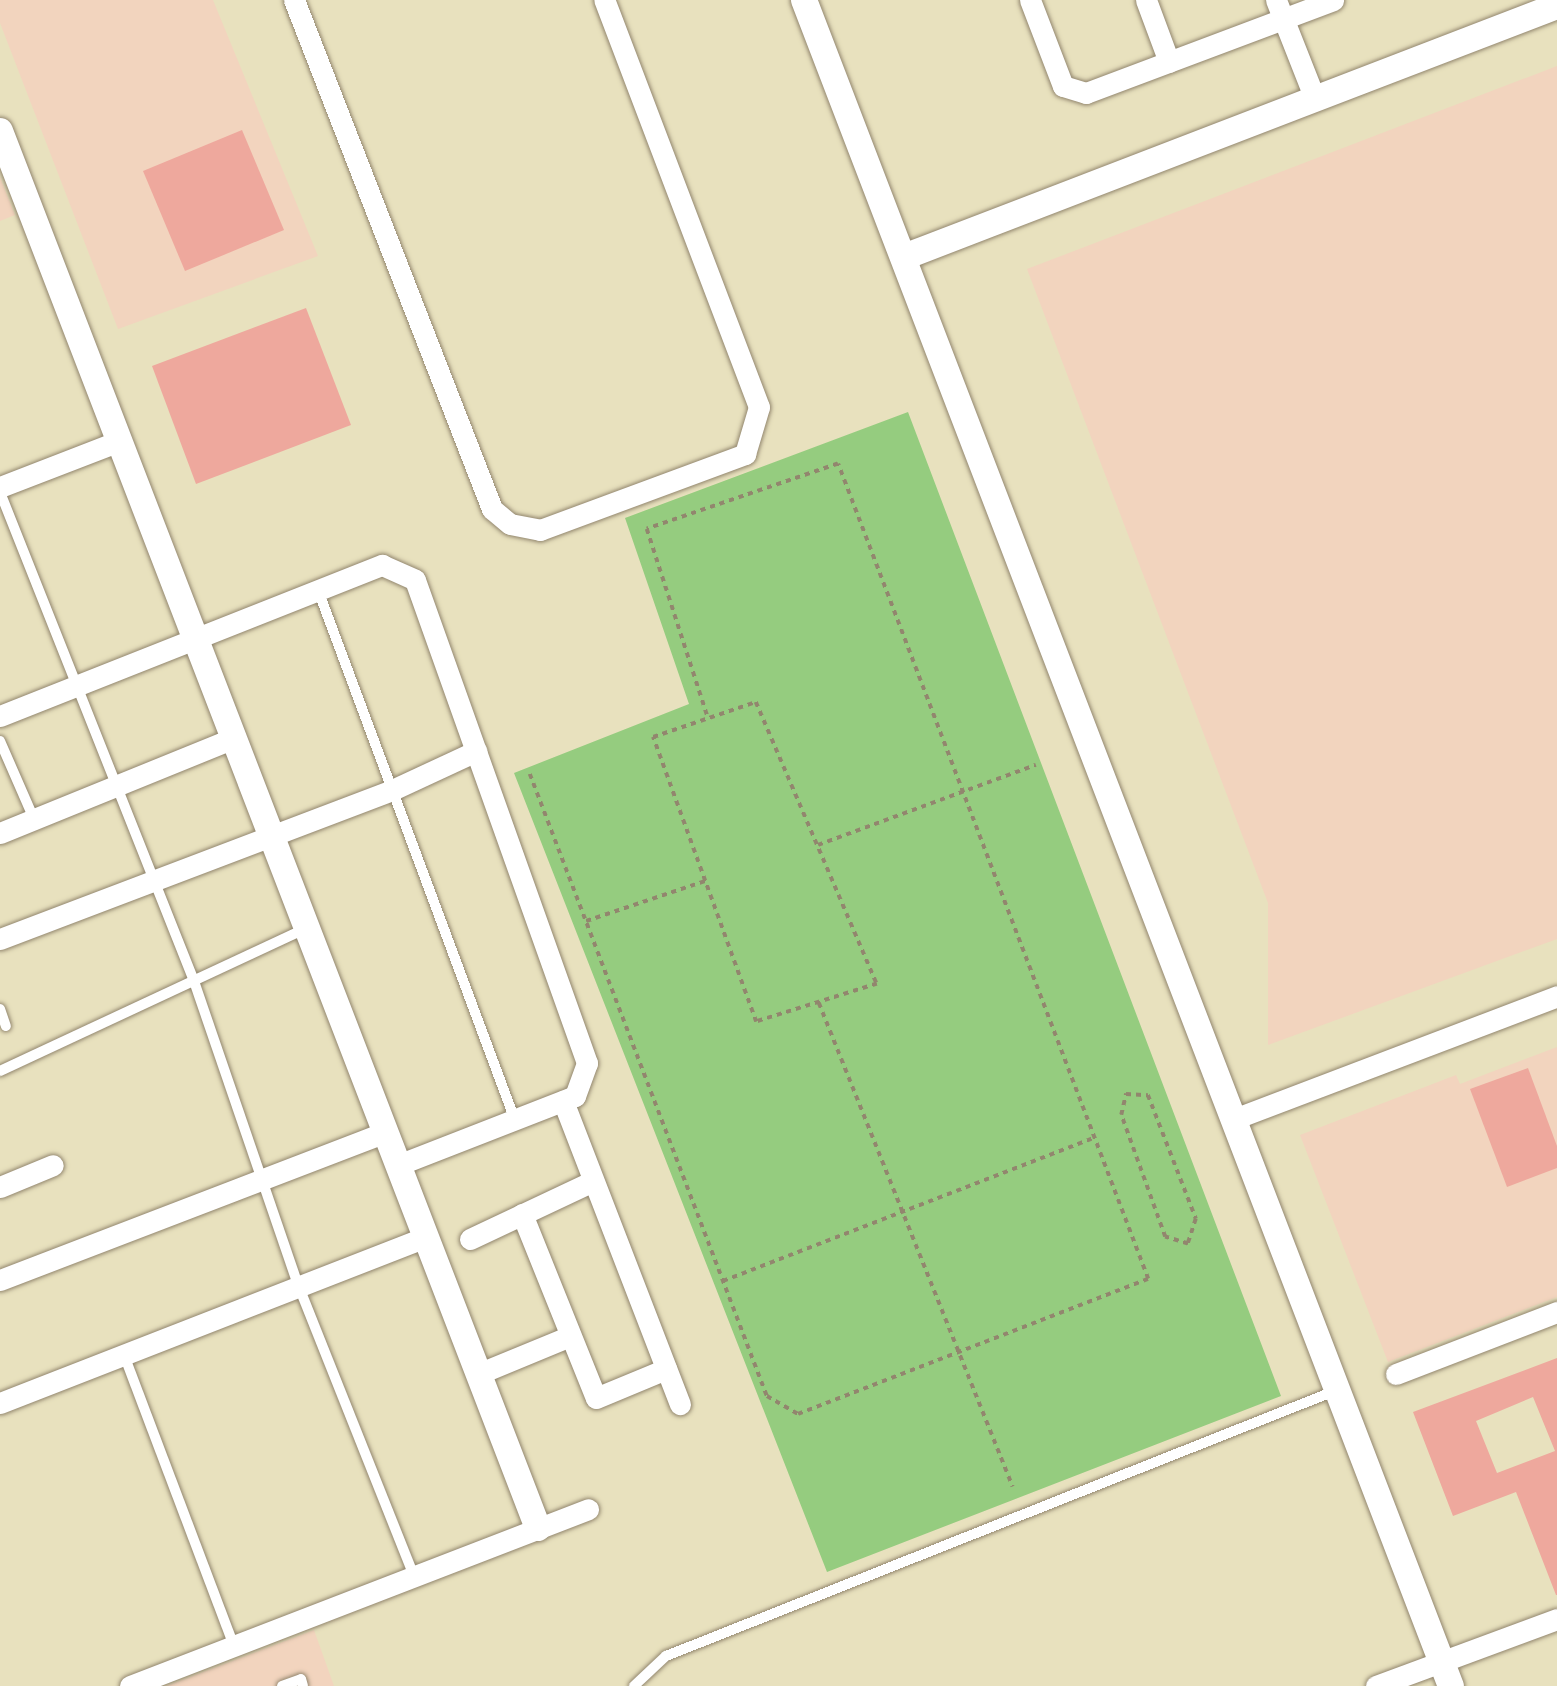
<!DOCTYPE html>
<style>
body{margin:0}
#map{position:relative;width:1557px;height:1686px;overflow:hidden;background:#e8e1be;font-family:Pangolin,sans-serif}
div>[style]{position:absolute}
[style*='--x']{left:calc(var(--x)*1px);top:calc(var(--y)*1px);width:calc(var(--w)*1px);rotate:calc(var(--a)*1deg)}
.built>*{inset:0;background:#f2d4be}
.green>*{inset:0;background:#95cc7f}
.building>*{inset:0;background:#eea89d}
.path>*{height:3.5px;margin-top:-1.75px;transform-origin:0;background:repeating-linear-gradient(90deg,#92866e 0 5px,transparent 0 10px)}
.roads{filter:drop-shadow(0 0 2px #92866e) drop-shadow(0 0 2px #92866e)}
.service>*{height:10px;margin:-5px;padding:0 5px;transform-origin:5px;border-radius:5px;background:#fff}
.minor>*{height:21px;margin:-10.5px;padding:0 10.5px;transform-origin:10.5px;border-radius:10.5px;background:#fff}
.tertiary>*{height:26px;margin:-13px;padding:0 13px;transform-origin:13px;border-radius:13px;background:#fff}
span{translate:-50% -50%;white-space:nowrap;text-align:center;line-height:1.15;-webkit-text-stroke:7px #fbf7ec;paint-order:stroke}
</style>
<div id="map">
<div class="built">
<div style="clip-path:polygon(0 0,213px 0,318px 256px,118px 329px,0 23px)"></div>
<div style="clip-path:polygon(1557px 66px,1557px 939px,1268px 1045px,1268px 903px,1027px 269px)"></div>
<div style="clip-path:polygon(0 177px,15px 215px,0 221px)"></div>
<div style="clip-path:polygon(1557px 1047px,1557px 1297px,1388px 1362px,1300px 1135px,1456px 1075px,1460px 1084px)"></div>
<div style="clip-path:polygon(314px 1630px,334px 1686px,166px 1686px)"></div>
</div>
<div class="green">
<div style="clip-path:polygon(908px 412px,1281px 1396px,827px 1572px,514px 773px,689px 704px,625px 518px)"></div>
</div>
<div class="building">
<div style="clip-path:polygon(242px 130px,284px 230px,185px 271px,143px 171px)"></div>
<div style="clip-path:polygon(306px 308px,351px 425px,196px 484px,152px 366px)"></div>
<div style="clip-path:polygon(1528px 1068px,1557px 1146px,1557px 1168px,1507px 1187px,1470px 1089px)"></div>
<div style="clip-path:polygon(evenodd,1557px 1358px,1557px 1595px,1556px 1595px,1516px 1492px,1453px 1516px,1413px 1412px,1557px 1358px,1533px 1397px,1555px 1451px,1497px 1473px,1476px 1421px,1533px 1397px)"></div>
</div>
<div class="path">
<div style="--x:756;--y:702;--w:307;--a:66.8"></div>
<div style="--x:877;--y:984;--w:127;--a:162.6"></div>
<div style="--x:756;--y:1022;--w:303;--a:-109.9"></div>
<div style="--x:653;--y:737;--w:109;--a:-18.8"></div>
<div style="--x:530;--y:774;--w:666;--a:69.14"></div>
<div style="--x:767;--y:1396;--w:36;--a:30"></div>
<div style="--x:798;--y:1414;--w:375;--a:-21.1"></div>
<div style="--x:1148;--y:1279;--w:872;--a:-110.83"></div>
<div style="--x:838;--y:464;--w:202;--a:161.2"></div>
<div style="--x:647;--y:529;--w:199;--a:72.1"></div>
<div style="--x:818;--y:845;--w:232;--a:-20.2"></div>
<div style="--x:586;--y:921;--w:126;--a:-18.6"></div>
<div style="--x:819;--y:1003;--w:521;--a:68.16"></div>
<div style="--x:1126;--y:1094;--w:22;--a:3"></div>
<div style="--x:1148;--y:1095;--w:133;--a:68.8"></div>
<div style="--x:1196;--y:1219;--w:26;--a:108"></div>
<div style="--x:1188;--y:1244;--w:24;--a:-163"></div>
<div style="--x:1165;--y:1237;--w:130;--a:-109.8"></div>
<div style="--x:1121;--y:1115;--w:22;--a:-77"></div>
<div style="--x:723;--y:1281;--w:398;--a:-21.1"></div>
</div>
<div class="roads">
<div class="service">
<div style="--x:0;--y:492;--w:526;--a:68.36"></div>
<div style="--x:194;--y:981;--w:324;--a:71.1"></div>
<div style="--x:299;--y:1287;--w:311;--a:68.3"></div>
<div style="--x:318;--y:590;--w:565;--a:69.61"></div>
<div style="--x:0;--y:741;--w:85;--a:66.4"></div>
<div style="--x:0;--y:1009;--w:18;--a:71"></div>
<div style="--x:0;--y:1071;--w:339;--a:-25"></div>
<div style="--x:124;--y:1355;--w:311;--a:69.3"></div>
<div style="--x:282;--y:1686;--w:20;--a:-20"></div>
<div style="--x:301;--y:1679;--w:7;--a:74"></div>
<div style="--x:634;--y:1686;--w:44;--a:-43.2"></div>
<div style="--x:666;--y:1656;--w:722;--a:-21.62"></div>
</div>
<div class="minor">
<div style="--x:294;--y:0;--w:546;--a:68.74"></div>
<div style="--x:492;--y:509;--w:23;--a:40"></div>
<div style="--x:510;--y:524;--w:31;--a:11"></div>
<div style="--x:540;--y:530;--w:219;--a:-20.3"></div>
<div style="--x:745;--y:454;--w:49;--a:-73.4"></div>
<div style="--x:759;--y:407;--w:436;--a:-110.8"></div>
<div style="--x:1030;--y:0;--w:92;--a:69"></div>
<div style="--x:1063;--y:86;--w:24;--a:17"></div>
<div style="--x:1086;--y:93;--w:264;--a:-20.6"></div>
<div style="--x:1146;--y:0;--w:66;--a:69.6"></div>
<div style="--x:1276;--y:0;--w:106;--a:68.5"></div>
<div style="--x:0;--y:487;--w:128;--a:-21.1"></div>
<div style="--x:0;--y:716;--w:411;--a:-21.6"></div>
<div style="--x:382;--y:565;--w:36;--a:24"></div>
<div style="--x:415;--y:580;--w:513;--a:70.4"></div>
<div style="--x:587;--y:1063;--w:35;--a:110"></div>
<div style="--x:575;--y:1096;--w:190;--a:158.7"></div>
<div style="--x:0;--y:833;--w:253;--a:-22.1"></div>
<div style="--x:0;--y:939;--w:419;--a:-20.8"></div>
<div style="--x:392;--y:790;--w:93;--a:-24.9"></div>
<div style="--x:563;--y:1101;--w:325;--a:68.9"></div>
<div style="--x:1234;--y:1119;--w:346;--a:-20.8"></div>
<div style="--x:0;--y:1187;--w:57;--a:-22.5"></div>
<div style="--x:522;--y:1214;--w:198;--a:68.1"></div>
<div style="--x:596;--y:1398;--w:76;--a:-22.5"></div>
<div style="--x:470;--y:1239;--w:136;--a:-25.2"></div>
<div style="--x:0;--y:1280;--w:412;--a:-21"></div>
<div style="--x:478;--y:1374;--w:100;--a:-22.4"></div>
<div style="--x:1396;--y:1374;--w:173;--a:-21.1"></div>
<div style="--x:0;--y:1403;--w:457;--a:-21.3"></div>
<div style="--x:130;--y:1686;--w:491;--a:-21.1"></div>
<div style="--x:1376;--y:1686;--w:193;--a:-20.3"></div>
</div>
<div class="tertiary">
<div style="--x:804;--y:0;--w:1806;--a:69.01"></div>
<div style="--x:0;--y:131;--w:1497;--a:68.94"></div>
<div style="--x:904;--y:257;--w:700;--a:-21.03"></div>
</div>
</div>
</div>
